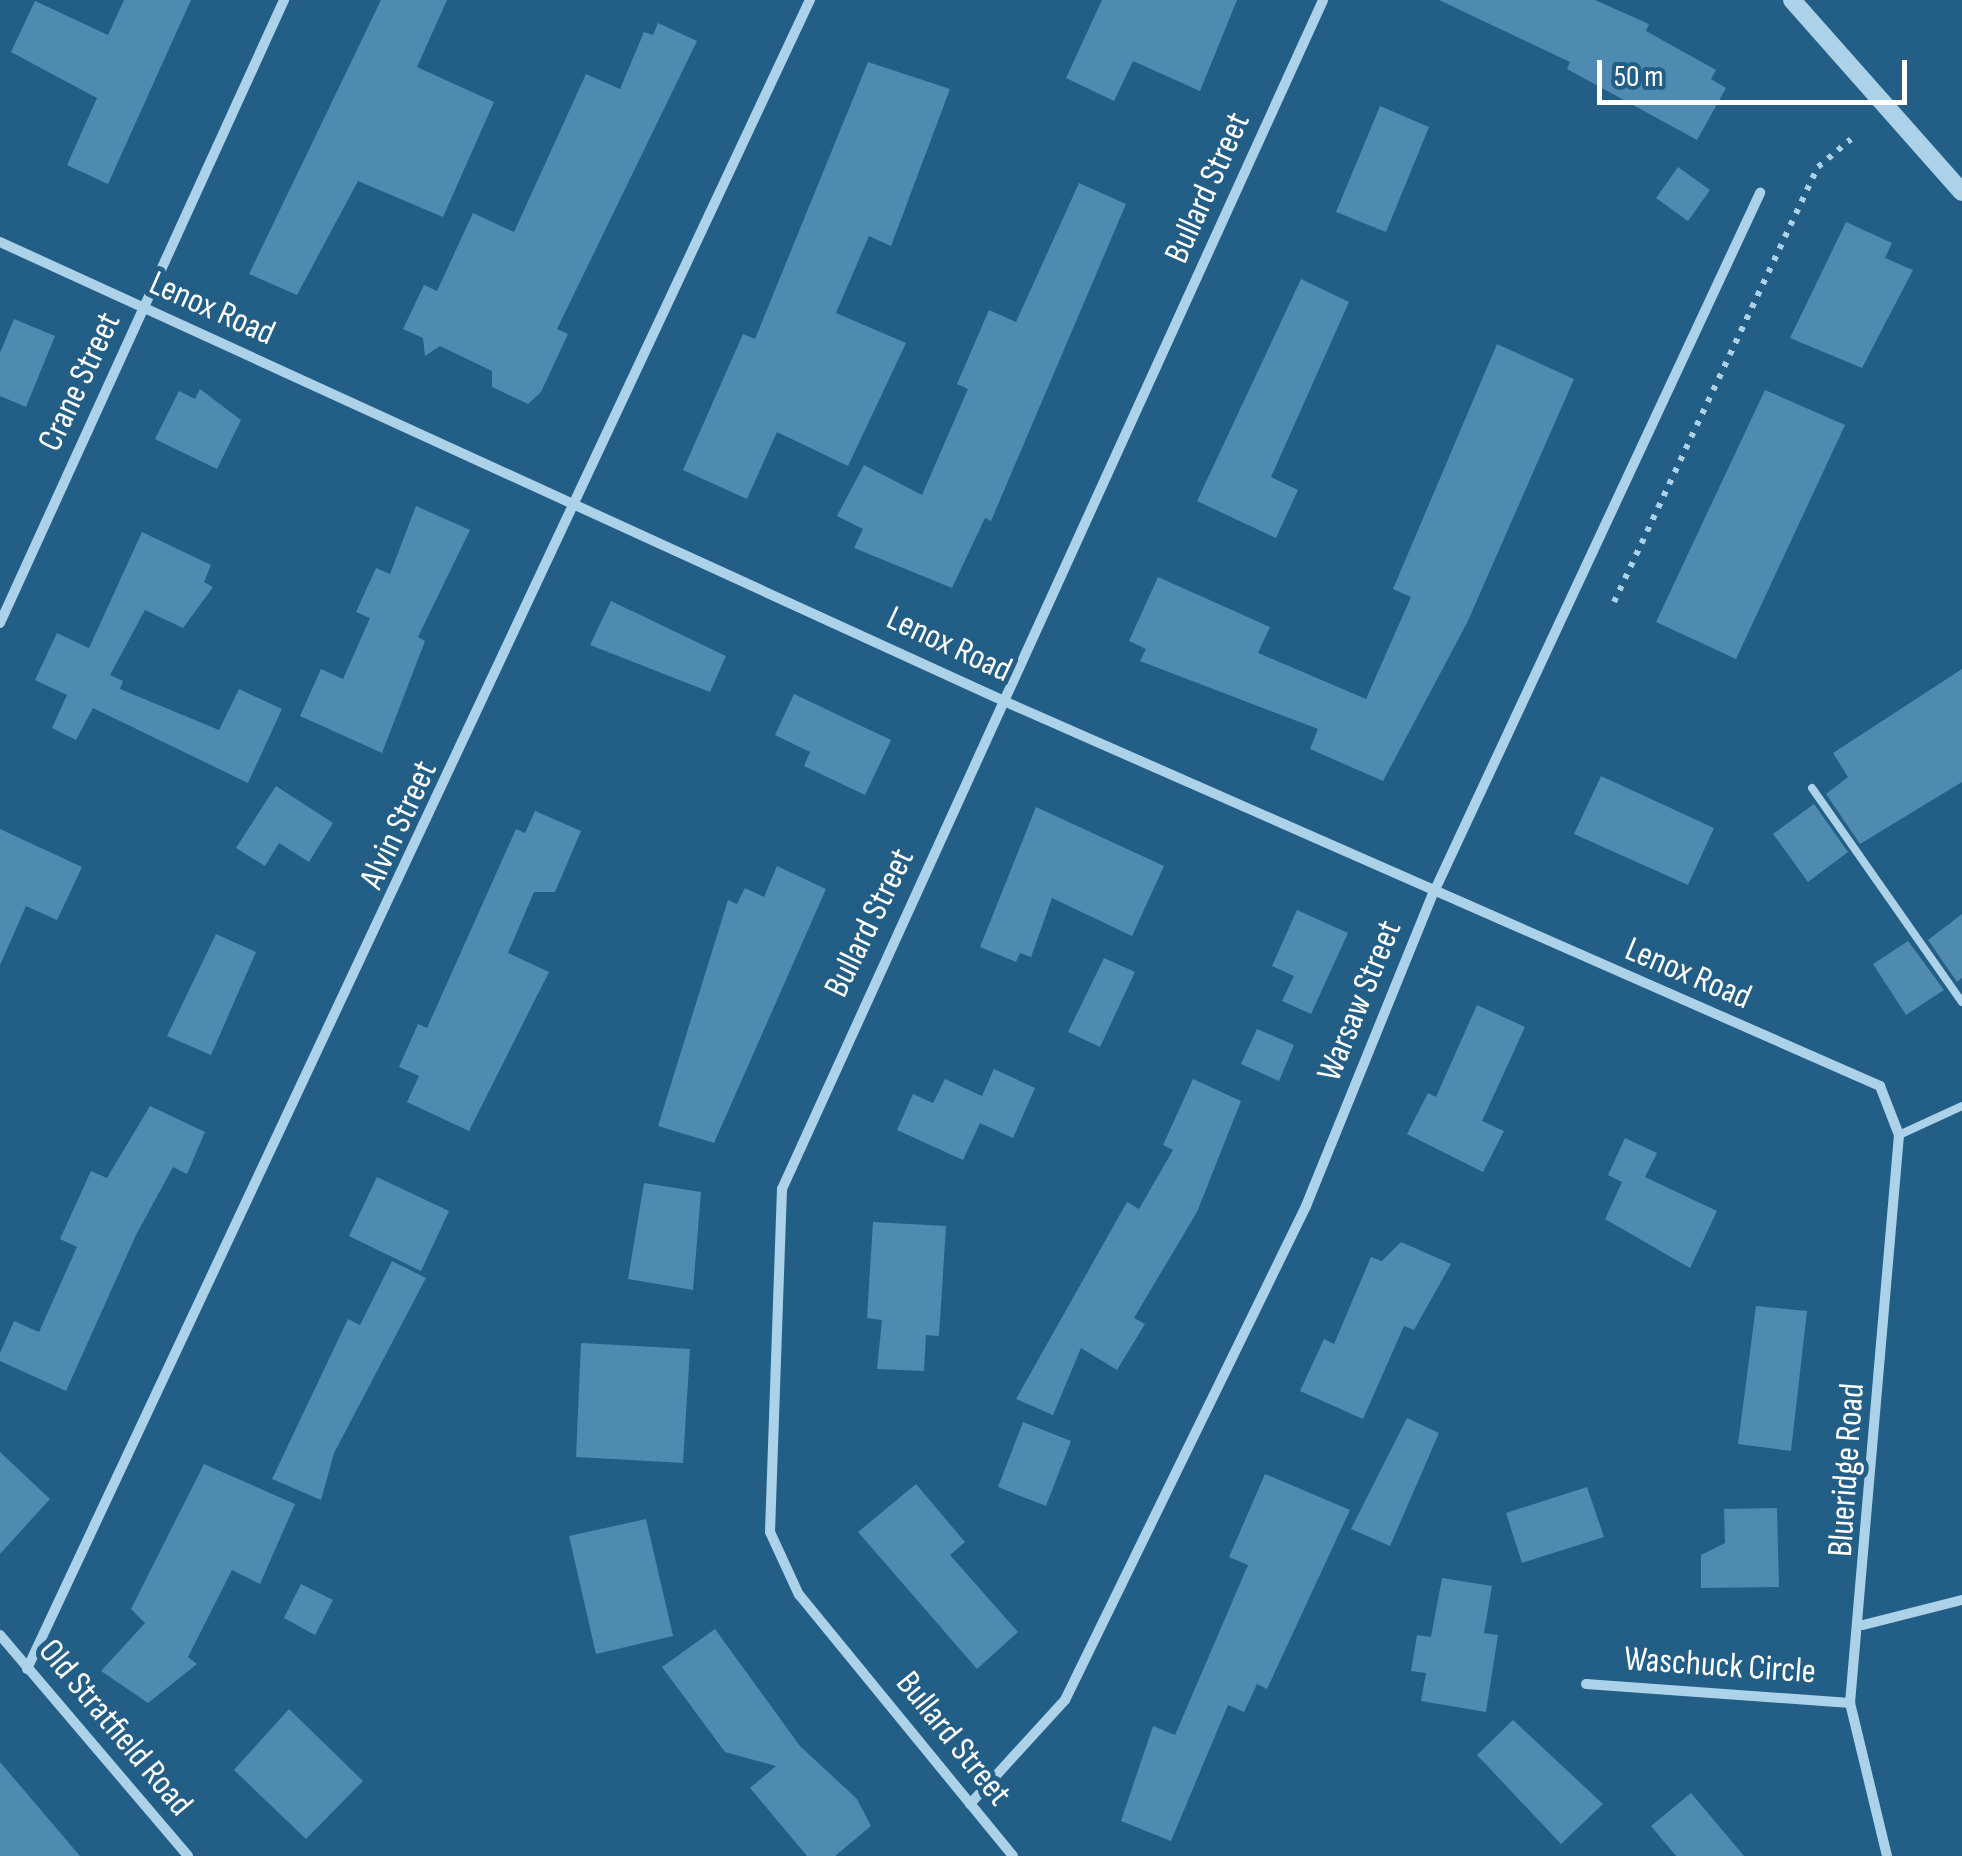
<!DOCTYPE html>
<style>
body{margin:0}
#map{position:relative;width:1962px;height:1856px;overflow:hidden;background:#225e86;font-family:"Sofia Sans Condensed",sans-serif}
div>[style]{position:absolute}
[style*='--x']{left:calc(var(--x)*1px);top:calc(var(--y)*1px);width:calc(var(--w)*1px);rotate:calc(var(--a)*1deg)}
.building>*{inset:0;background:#4f8ab0}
.path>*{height:6px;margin-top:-3px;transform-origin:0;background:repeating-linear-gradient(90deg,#acd2e9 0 5px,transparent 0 13px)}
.service>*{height:8px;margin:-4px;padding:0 4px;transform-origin:4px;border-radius:4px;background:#acd2e9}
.minor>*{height:10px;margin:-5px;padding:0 5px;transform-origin:5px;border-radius:5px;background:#acd2e9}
.tertiary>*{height:18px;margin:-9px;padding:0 9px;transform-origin:9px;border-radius:9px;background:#acd2e9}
span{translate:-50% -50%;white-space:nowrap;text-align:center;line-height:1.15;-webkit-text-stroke:10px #225e86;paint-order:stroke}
.street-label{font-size:35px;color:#fff}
.scale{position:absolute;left:1597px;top:60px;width:310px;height:45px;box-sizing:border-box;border:5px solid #fff;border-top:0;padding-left:12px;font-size:30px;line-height:35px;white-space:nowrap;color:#fff;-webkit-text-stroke:8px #225e86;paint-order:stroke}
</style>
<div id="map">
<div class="building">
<div style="clip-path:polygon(124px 0,191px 0,108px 184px,67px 165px,97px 98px,11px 52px,35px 1px,108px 35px)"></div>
<div style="clip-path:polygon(381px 0,447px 0,417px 67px,494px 102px,443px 217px,358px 181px,297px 295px,249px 274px)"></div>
<div style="clip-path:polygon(1102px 0,1237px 0,1200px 91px,1133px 61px,1114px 101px,1066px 78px)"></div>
<div style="clip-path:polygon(1439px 0,1595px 0,1649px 24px,1646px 31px,1716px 70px,1711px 79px,1726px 88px,1697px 140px,1567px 69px,1570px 62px)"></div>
<div style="clip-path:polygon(658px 23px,697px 41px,557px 329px,568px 334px,541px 392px,528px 404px,492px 387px,492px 371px,440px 346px,425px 356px,423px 338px,403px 329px,424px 285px,437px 291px,473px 213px,514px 232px,586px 74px,620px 89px,644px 32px,653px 35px)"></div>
<div style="clip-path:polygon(868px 62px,950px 89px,891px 246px,869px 236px,836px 313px,906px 343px,848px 466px,777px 432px,747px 499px,683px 470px,743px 334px,755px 339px)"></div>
<div style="clip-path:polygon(1380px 106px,1429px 127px,1386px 232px,1336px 212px)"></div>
<div style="clip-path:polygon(1678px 167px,1710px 190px,1688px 221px,1656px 198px)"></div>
<div style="clip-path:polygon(1079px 183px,1126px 204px,991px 521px,985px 518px,952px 588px,854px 548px,863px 529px,837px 516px,864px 465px,922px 495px,968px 389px,957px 384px,989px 310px,1016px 322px)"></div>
<div style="clip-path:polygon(1846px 222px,1892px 243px,1885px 258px,1913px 270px,1862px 368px,1790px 338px)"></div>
<div style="clip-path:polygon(1301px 279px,1349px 302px,1271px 477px,1298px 490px,1276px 538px,1197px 501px)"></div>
<div style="clip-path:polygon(14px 319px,55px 336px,26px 407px,0 396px,0 353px)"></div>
<div style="clip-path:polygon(1497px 344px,1574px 379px,1467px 623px,1383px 781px,1310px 749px,1318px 729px,1140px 661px,1146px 649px,1129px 641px,1158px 577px,1270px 627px,1258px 653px,1366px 699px,1411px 597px,1393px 589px)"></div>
<div style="clip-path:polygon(200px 389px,241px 420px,217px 469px,155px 439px,179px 391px,195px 399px)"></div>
<div style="clip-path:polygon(1765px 390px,1845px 425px,1736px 659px,1656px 622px)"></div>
<div style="clip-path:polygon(416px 506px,470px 530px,418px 637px,425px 641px,382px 753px,300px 716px,321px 669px,343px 679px,370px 618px,356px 612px,376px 568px,390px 574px)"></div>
<div style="clip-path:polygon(142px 532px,211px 565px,204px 582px,213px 587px,183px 628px,145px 610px,110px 675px,123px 681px,120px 689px,219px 730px,239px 689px,282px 709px,248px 783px,93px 708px,76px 740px,52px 728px,67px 695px,35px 680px,57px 633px,89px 648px)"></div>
<div style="clip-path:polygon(611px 601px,726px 656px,710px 692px,590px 645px)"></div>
<div style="clip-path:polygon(1962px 669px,1962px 782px,1860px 844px,1826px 794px,1848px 777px,1833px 753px)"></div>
<div style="clip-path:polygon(794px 694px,891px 740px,865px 795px,804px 766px,810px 752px,775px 735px)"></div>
<div style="clip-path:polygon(1601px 776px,1714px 828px,1688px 885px,1574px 834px)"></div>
<div style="clip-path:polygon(276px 786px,333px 823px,309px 862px,279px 843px,265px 866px,236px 848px)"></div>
<div style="clip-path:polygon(1814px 804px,1848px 852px,1808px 882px,1773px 834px)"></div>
<div style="clip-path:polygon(1036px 807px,1164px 866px,1132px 936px,1052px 898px,1031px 957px,1020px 953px,1016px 962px,980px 947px)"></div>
<div style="clip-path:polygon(535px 811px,581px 831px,555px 892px,534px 892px,508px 953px,549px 972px,469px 1131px,407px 1102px,419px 1076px,399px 1067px,418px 1024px,427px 1028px,516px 829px,525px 833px)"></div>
<div style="clip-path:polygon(0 829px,82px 867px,57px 920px,26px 906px,0 965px)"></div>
<div style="clip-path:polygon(777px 866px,826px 889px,714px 1143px,658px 1126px,728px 900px,737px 904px,745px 888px,764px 897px)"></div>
<div style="clip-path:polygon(1297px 910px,1348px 933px,1311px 1014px,1282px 1001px,1294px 976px,1272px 966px)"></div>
<div style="clip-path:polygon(1962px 914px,1962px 978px,1957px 982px,1928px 940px)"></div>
<div style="clip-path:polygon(216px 934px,256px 952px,211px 1055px,167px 1036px)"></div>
<div style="clip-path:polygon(1908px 941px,1944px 990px,1906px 1015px,1873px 964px)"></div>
<div style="clip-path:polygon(1104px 958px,1135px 972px,1100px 1047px,1068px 1032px)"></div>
<div style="clip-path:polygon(1477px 1005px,1525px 1027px,1482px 1121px,1504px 1131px,1483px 1172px,1407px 1134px,1428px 1093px,1436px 1097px)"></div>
<div style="clip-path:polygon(1257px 1029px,1294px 1045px,1279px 1081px,1241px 1064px)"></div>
<div style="clip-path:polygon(994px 1069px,1035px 1088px,1013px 1138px,980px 1123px,963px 1160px,897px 1130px,913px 1094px,933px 1103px,945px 1079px,982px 1096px)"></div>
<div style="clip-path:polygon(1193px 1079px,1241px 1101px,1197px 1212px,1134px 1318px,1145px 1324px,1117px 1370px,1081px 1348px,1053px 1415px,1016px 1399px,1127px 1202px,1139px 1209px,1173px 1150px,1163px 1145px)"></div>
<div style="clip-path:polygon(150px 1106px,205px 1132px,187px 1174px,173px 1167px,136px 1235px,66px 1391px,0 1361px,0 1353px,14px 1321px,39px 1332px,77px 1247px,60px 1239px,91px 1171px,107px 1178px)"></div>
<div style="clip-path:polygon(1625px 1138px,1657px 1153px,1645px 1177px,1717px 1211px,1690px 1268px,1605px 1219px,1622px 1182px,1608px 1175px)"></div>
<div style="clip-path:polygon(377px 1177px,449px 1211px,421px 1271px,349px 1236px)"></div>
<div style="clip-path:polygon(644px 1183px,701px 1192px,693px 1290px,628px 1279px)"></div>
<div style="clip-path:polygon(873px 1222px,946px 1226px,939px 1336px,926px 1335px,924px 1371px,877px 1369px,882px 1320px,867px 1318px)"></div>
<div style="clip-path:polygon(1401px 1242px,1451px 1264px,1414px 1330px,1404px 1326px,1363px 1419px,1300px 1391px,1324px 1339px,1334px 1344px,1371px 1257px,1382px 1261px)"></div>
<div style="clip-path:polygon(392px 1261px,426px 1278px,334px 1453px,321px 1500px,272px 1479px,348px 1319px,360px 1325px)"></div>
<div style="clip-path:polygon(1756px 1306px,1807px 1311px,1791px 1451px,1738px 1444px)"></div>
<div style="clip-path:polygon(581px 1343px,690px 1349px,683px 1463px,576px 1457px)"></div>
<div style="clip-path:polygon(1407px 1418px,1439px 1433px,1390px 1546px,1351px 1529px)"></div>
<div style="clip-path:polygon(1023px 1422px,1071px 1441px,1046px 1506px,998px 1487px)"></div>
<div style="clip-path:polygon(0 1452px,50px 1499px,0 1554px)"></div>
<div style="clip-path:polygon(204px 1464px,295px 1504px,260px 1584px,232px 1570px,188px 1657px,197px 1664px,148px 1703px,101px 1671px,145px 1623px,131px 1609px)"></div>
<div style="clip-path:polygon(1265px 1474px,1350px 1510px,1267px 1689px,1257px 1684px,1244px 1712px,1228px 1705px,1171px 1841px,1121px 1821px,1153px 1726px,1175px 1735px,1248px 1565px,1229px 1557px)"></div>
<div style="clip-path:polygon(916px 1484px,965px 1542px,950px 1555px,1018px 1632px,977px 1669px,858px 1532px)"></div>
<div style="clip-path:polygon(1587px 1487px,1604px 1537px,1522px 1563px,1506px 1513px)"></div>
<div style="clip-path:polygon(1777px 1508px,1779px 1587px,1701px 1588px,1701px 1555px,1725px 1543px,1724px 1509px)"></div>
<div style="clip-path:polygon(646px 1519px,673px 1636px,596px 1654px,569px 1536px)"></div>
<div style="clip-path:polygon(1442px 1578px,1492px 1586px,1484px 1633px,1498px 1635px,1486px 1712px,1421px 1701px,1426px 1673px,1411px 1671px,1417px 1635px,1431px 1637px)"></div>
<div style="clip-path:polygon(301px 1584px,333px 1600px,315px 1635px,284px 1618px)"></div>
<div style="clip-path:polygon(715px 1629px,800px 1746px,857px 1799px,871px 1826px,835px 1856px,807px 1856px,750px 1788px,776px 1766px,725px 1752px,662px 1667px)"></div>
<div style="clip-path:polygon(289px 1709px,363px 1781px,306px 1839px,234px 1770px)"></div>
<div style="clip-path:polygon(1513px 1720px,1603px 1804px,1561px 1844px,1477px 1755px)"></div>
<div style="clip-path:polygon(0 1762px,80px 1856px,0 1856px)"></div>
<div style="clip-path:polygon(1691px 1793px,1744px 1856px,1676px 1856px,1651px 1826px)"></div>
</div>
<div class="path">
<div style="--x:1614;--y:602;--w:480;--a:-64.9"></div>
<div style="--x:1818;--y:167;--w:43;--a:-40.3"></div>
</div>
<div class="service">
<div style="--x:1812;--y:788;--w:261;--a:55"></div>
<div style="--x:1899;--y:1135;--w:69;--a:-24.7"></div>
</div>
<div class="minor">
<div style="--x:0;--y:242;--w:1106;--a:24.57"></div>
<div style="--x:1006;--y:702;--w:955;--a:23.72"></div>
<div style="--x:1880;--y:1086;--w:53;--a:68.8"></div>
<div style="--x:1899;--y:1135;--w:570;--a:94.93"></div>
<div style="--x:1850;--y:1703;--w:157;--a:76.4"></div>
<div style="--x:0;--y:623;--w:685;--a:-65.49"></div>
<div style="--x:1863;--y:1625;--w:102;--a:-14.2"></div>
<div style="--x:0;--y:1635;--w:290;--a:49.6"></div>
<div style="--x:27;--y:1669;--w:1844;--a:-64.87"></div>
<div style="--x:1586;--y:1684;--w:265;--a:4.1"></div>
<div style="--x:970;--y:1804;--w:141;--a:-47.6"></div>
<div style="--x:1065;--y:1700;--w:550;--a:-63.99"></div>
<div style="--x:1306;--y:1206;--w:337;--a:-67.9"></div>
<div style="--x:1433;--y:894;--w:774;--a:-64.99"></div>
<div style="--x:1013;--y:1856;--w:338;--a:-129.3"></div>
<div style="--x:799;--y:1595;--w:69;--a:-114.7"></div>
<div style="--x:770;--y:1532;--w:343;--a:-88"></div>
<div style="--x:782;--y:1189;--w:1306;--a:-65.53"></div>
</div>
<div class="tertiary">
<div style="--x:1792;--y:0;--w:256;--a:48.5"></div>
</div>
<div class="street-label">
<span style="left:1208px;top:188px;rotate:-66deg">Bullard Street</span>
<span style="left:212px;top:309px;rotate:24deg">Lenox Road</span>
<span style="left:80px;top:382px;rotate:-65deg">Crane Street</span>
<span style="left:949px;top:645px;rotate:25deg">Lenox Road</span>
<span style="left:399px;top:825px;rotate:-65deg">Alvin Street</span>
<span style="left:870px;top:923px;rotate:-64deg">Bullard Street</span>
<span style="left:1688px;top:974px;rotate:23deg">Lenox Road</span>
<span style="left:1360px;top:1001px;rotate:-68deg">Warsaw Street</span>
<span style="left:1847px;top:1470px;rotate:-86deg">Blueridge Road</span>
<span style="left:1720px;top:1666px;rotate:4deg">Waschuck Circle</span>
<span style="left:115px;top:1728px;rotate:50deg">Old Stratfield Road</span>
<span style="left:953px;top:1739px;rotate:51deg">Bullard Street</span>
</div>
<div class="scale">50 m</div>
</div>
